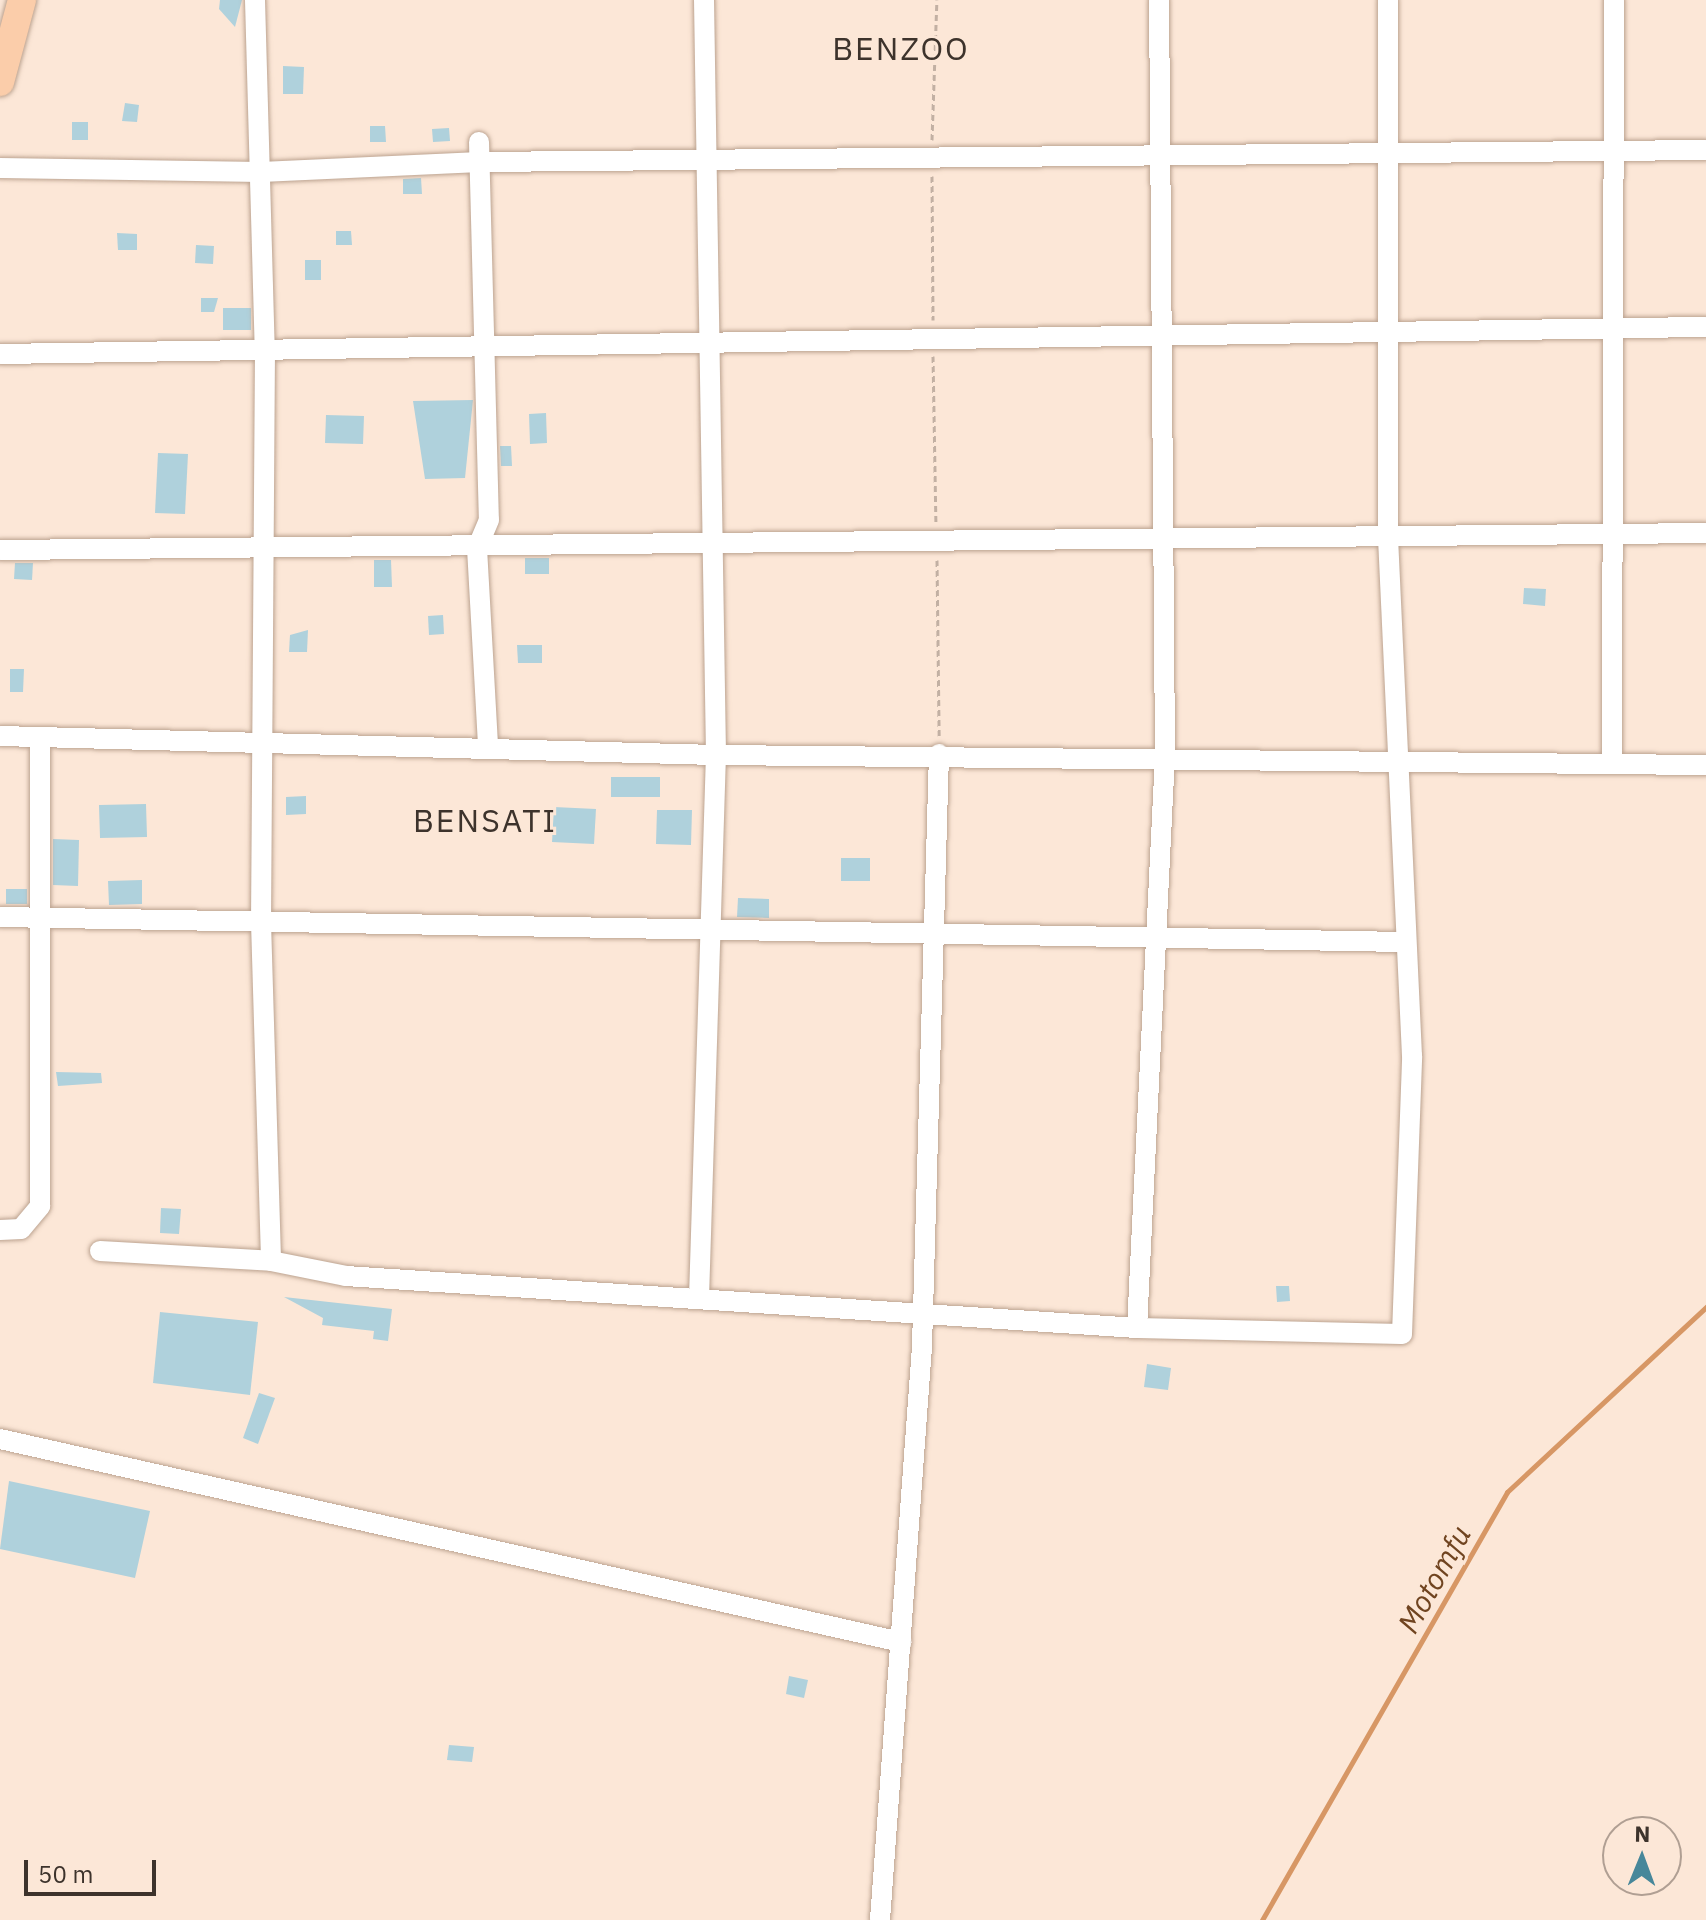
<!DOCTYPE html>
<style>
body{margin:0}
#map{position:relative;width:1706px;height:1920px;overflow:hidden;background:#fce7d7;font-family:"IBM Plex Sans",sans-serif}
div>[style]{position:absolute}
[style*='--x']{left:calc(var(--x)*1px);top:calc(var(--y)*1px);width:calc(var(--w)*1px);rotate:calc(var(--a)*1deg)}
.stream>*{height:5px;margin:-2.5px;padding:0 2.5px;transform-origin:2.5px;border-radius:2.5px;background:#d79765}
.building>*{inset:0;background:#afd1dc}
.path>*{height:3px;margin-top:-1.5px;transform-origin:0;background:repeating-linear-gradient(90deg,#c2b0a3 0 6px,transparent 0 10px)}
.roads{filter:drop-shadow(0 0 2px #bca390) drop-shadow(0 0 2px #bca390)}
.minor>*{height:20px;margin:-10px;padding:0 10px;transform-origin:10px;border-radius:10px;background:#fff}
.highway>*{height:28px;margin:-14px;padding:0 14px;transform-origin:14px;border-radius:14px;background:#fbcdaa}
span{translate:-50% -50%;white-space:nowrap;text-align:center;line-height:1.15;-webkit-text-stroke:6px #fce7d7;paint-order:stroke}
.water-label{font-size:30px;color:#704420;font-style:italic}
.quarter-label{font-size:32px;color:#3d332c;letter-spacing:2px}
.north{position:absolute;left:1602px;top:1816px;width:80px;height:80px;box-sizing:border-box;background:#fce7d7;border:2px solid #b09f93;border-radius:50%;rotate:1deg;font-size:22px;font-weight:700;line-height:32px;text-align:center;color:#3d332c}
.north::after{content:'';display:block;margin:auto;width:28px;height:36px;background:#47879a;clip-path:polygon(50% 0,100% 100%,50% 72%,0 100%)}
.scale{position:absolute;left:24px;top:1860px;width:132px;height:36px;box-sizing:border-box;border:4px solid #3d332c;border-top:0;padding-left:10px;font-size:24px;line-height:28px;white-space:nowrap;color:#3d332c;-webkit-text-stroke:6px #fce7d7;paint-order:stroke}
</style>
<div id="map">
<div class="stream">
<div style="--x:1262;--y:1920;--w:493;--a:-60.2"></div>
<div style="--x:1507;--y:1492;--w:272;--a:-42.9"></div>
</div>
<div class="building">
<div style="clip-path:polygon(220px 0,242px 0,235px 27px,219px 9px)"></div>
<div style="clip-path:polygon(283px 66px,304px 67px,303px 94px,283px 94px)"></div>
<div style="clip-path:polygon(125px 103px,139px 105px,137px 122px,122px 121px)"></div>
<div style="clip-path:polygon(72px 122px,88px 122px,88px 140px,72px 140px)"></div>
<div style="clip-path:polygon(370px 126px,385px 126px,386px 142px,370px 142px)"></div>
<div style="clip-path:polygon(449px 128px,450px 141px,433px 142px,432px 129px)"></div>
<div style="clip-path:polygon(421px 178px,422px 194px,403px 194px,403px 179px)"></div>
<div style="clip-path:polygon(336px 231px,351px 231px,352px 245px,336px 245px)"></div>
<div style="clip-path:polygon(117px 233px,137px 234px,137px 250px,118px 250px)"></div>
<div style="clip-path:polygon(196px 245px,214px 246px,213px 264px,195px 263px)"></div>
<div style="clip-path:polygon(305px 260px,321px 260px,321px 280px,305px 280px)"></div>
<div style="clip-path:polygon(201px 298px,218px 298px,214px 312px,201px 312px)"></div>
<div style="clip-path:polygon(223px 308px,251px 308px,251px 330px,223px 330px)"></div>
<div style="clip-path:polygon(473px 400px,465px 478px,425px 479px,413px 401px)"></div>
<div style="clip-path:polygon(546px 413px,547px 443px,530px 444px,529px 414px)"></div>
<div style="clip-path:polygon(326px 415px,364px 416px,363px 444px,325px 443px)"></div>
<div style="clip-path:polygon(500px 446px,511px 446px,512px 466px,501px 466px)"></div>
<div style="clip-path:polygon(158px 453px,188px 454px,185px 514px,155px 513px)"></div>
<div style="clip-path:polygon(525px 558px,549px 558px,549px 574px,525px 574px)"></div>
<div style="clip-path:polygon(374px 560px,391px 560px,392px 587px,374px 587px)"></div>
<div style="clip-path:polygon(15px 563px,33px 563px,32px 580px,14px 579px)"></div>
<div style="clip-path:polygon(1524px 588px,1546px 589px,1545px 606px,1523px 604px)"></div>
<div style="clip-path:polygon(443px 615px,444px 634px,429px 635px,428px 616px)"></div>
<div style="clip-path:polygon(308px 630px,307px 652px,289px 652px,290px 635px)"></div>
<div style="clip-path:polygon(517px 645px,542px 645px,542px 663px,518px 663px)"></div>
<div style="clip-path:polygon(10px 669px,24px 669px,23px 692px,10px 692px)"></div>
<div style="clip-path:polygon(611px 777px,660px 777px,660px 797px,611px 797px)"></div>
<div style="clip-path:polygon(306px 796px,306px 814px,286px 815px,286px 797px)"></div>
<div style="clip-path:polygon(146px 804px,147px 837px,100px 838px,99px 805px)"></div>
<div style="clip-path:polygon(554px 807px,596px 809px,594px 844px,552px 842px)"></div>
<div style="clip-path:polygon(657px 810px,692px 810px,691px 845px,656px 844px)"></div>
<div style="clip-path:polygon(53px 839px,79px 840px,78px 886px,53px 885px)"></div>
<div style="clip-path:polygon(841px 858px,870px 858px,870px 881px,841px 881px)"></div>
<div style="clip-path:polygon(142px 880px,142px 904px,109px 905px,108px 881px)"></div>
<div style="clip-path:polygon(6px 889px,27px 889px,27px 904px,6px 904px)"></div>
<div style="clip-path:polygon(738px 898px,769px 899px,769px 918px,737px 917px)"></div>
<div style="clip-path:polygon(56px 1072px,101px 1073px,102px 1083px,58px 1086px)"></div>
<div style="clip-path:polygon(161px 1208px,181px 1209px,179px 1234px,160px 1233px)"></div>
<div style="clip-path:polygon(1276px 1286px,1289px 1286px,1290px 1301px,1277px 1302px)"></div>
<div style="clip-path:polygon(284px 1297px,392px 1309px,388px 1341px,373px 1339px,374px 1331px,322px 1325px,323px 1318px)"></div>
<div style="clip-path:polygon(160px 1312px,258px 1322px,250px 1395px,153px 1383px)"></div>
<div style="clip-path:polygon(1147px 1364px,1171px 1368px,1168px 1390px,1144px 1387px)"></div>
<div style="clip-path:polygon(259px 1393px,275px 1398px,258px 1444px,243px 1438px)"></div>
<div style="clip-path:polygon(9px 1481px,150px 1511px,135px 1578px,0 1549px)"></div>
<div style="clip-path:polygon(789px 1676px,808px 1680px,804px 1698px,786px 1694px)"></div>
<div style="clip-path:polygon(449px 1745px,474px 1747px,472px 1762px,447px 1760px)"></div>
</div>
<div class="path">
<div style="--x:932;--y:140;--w:140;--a:-88"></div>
<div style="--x:932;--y:176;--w:144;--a:89.6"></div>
<div style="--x:933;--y:356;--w:168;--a:89"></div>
<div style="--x:937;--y:560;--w:176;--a:89.3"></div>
</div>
<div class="roads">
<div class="minor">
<div style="--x:255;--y:0;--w:350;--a:88.4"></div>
<div style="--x:265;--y:350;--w:572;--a:90.4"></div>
<div style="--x:261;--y:922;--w:339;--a:88.3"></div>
<div style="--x:479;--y:142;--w:378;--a:88.5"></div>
<div style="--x:489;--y:520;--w:30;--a:113"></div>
<div style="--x:477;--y:548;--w:198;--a:86.8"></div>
<div style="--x:0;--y:168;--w:261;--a:0.9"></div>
<div style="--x:261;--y:172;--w:219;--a:-2.6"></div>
<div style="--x:480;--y:162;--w:1226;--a:-0.56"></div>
<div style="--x:0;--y:354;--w:1706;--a:-0.91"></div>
<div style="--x:0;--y:550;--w:1706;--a:-0.57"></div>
<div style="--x:0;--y:736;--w:716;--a:1.52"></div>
<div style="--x:716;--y:755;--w:990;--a:0.58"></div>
<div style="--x:1612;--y:761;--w:761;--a:-89.85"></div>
<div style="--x:0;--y:917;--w:1402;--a:1.02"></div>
<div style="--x:0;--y:1230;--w:21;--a:-3"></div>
<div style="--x:21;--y:1229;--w:30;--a:-50"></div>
<div style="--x:40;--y:1206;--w:469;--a:-90"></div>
<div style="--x:100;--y:1251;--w:171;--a:3.3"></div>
<div style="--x:271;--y:1261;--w:76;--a:11.3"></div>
<div style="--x:346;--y:1276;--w:793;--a:3.76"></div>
<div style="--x:1137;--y:1328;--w:265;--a:1.3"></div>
<div style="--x:1402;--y:1334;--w:278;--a:-87.9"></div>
<div style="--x:1412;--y:1056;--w:520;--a:-92.65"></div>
<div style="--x:1388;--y:537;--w:537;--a:-90"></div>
<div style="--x:699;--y:1298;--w:543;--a:-88.21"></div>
<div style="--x:716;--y:755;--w:755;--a:-90.91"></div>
<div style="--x:1137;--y:1328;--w:573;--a:-87.2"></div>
<div style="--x:1165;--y:756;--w:756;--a:-90.45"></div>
<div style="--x:0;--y:1439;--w:924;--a:12.7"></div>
<div style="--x:880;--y:1920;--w:575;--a:-85.81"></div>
<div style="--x:922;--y:1347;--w:593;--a:-88.36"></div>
</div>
<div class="highway">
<div style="--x:0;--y:82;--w:85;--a:-75"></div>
</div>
</div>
<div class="water-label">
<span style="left:1434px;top:1579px;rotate:-61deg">Motomfu</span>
</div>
<div class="quarter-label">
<span style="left:901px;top:48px">BENZOO</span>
<span style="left:485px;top:820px">BENSATI</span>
</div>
<div class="north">N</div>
<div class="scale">50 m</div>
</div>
